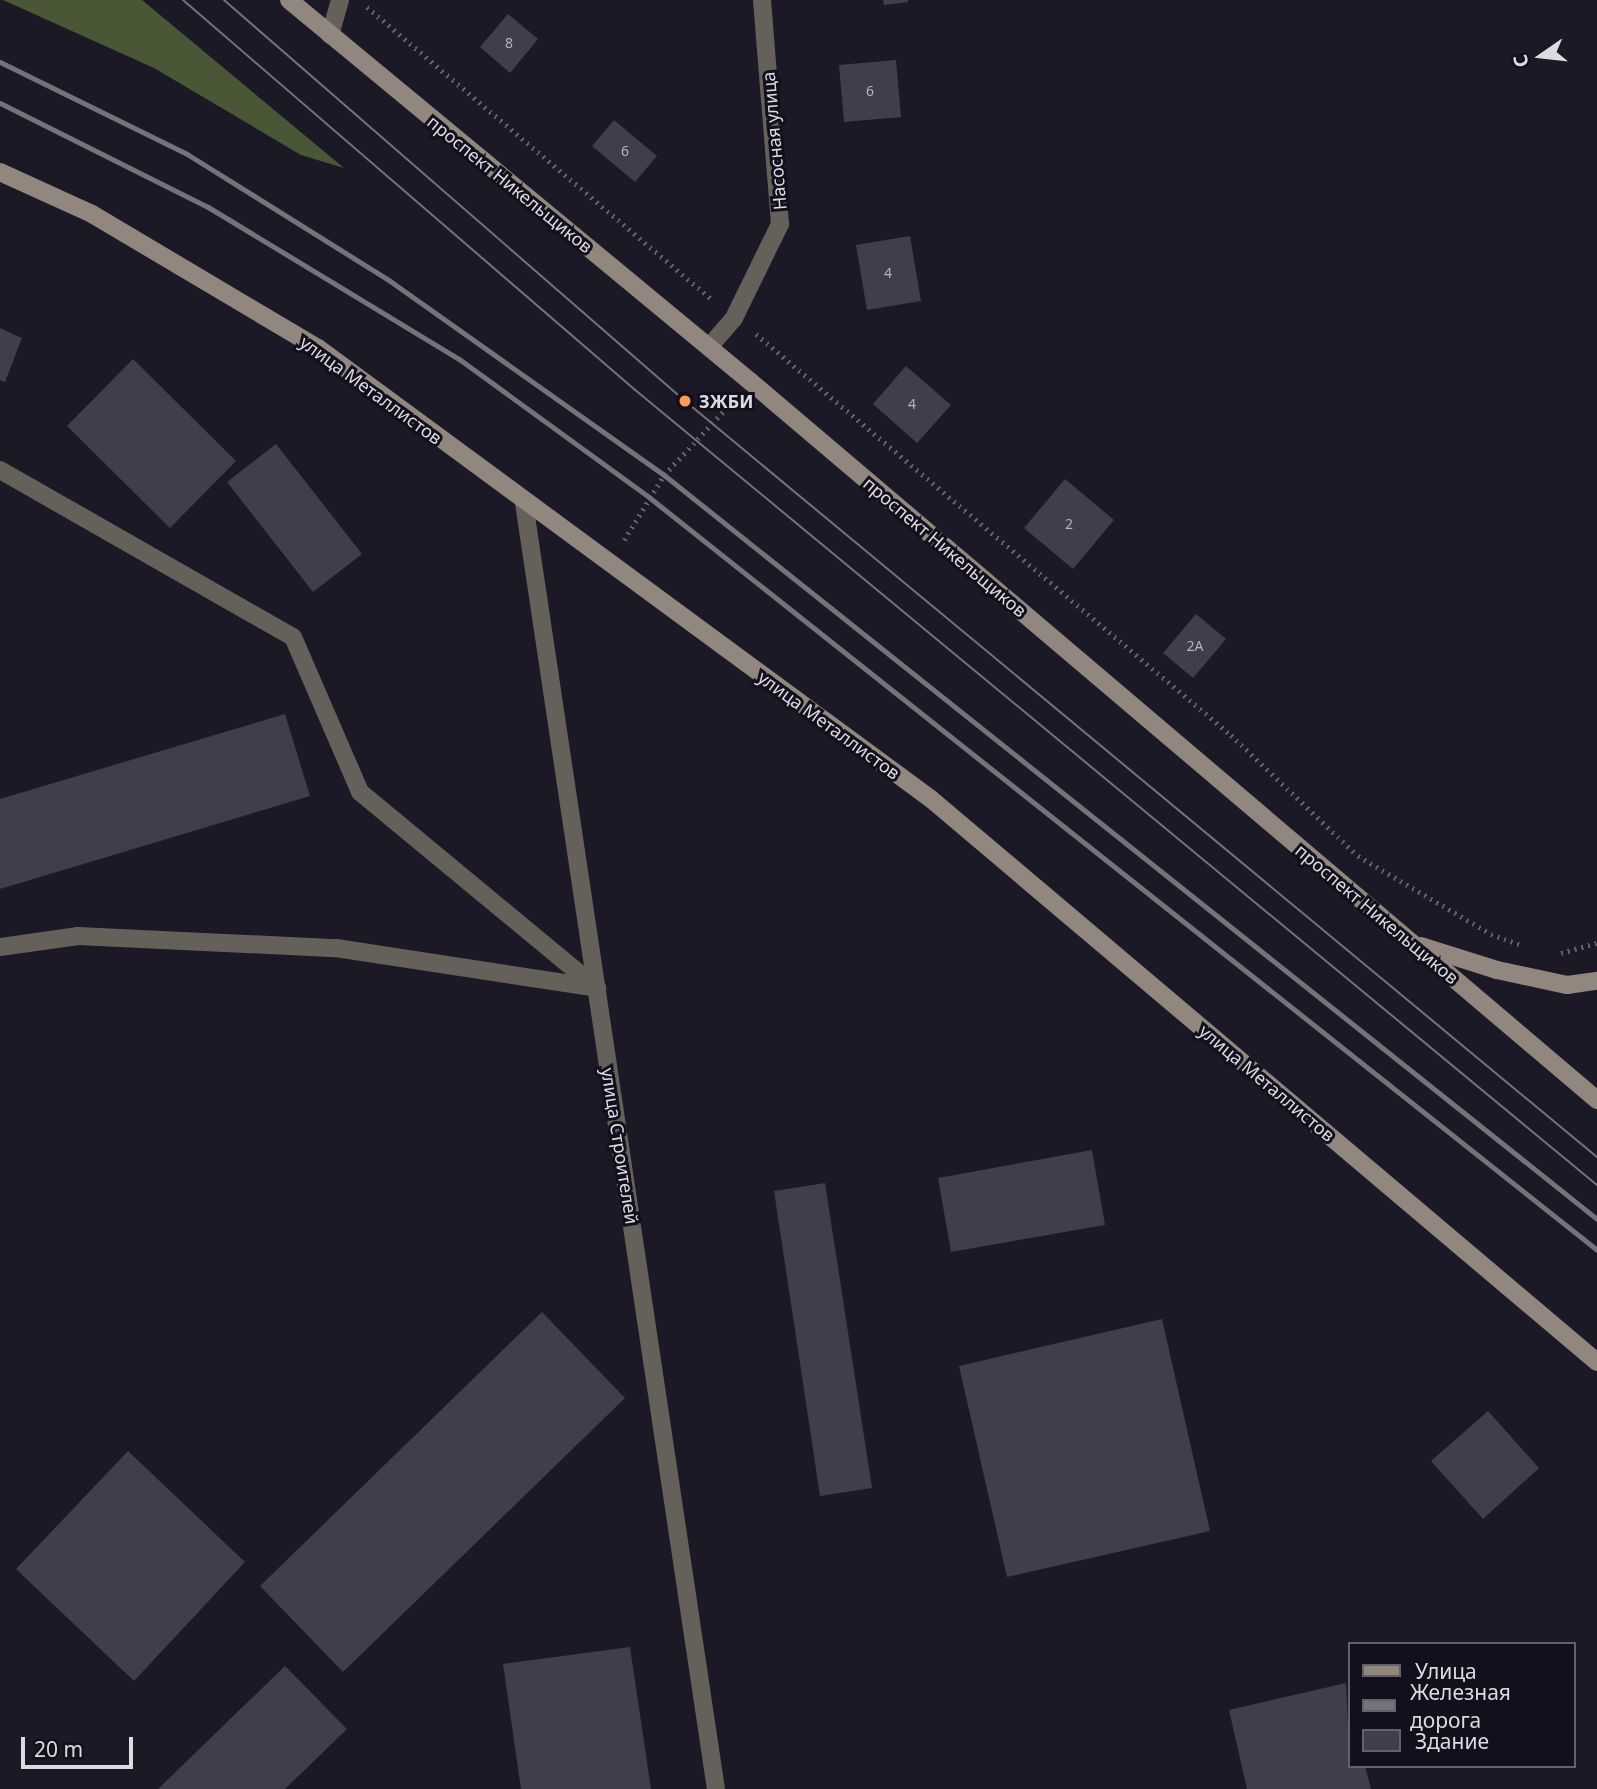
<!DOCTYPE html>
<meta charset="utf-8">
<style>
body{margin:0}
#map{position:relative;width:1597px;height:1789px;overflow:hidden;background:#1c1926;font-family:"Noto Sans",sans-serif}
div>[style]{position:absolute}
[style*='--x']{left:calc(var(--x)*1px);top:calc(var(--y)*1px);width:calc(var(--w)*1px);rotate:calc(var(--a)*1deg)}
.forest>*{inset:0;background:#4a5737}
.building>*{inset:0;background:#413d4c}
.path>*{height:4.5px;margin-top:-2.25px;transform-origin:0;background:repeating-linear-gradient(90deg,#615f6a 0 2px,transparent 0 7px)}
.service>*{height:18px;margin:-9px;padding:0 9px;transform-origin:9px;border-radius:9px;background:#66605b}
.minor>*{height:18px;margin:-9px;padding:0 9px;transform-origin:9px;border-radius:9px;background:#66605b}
.secondary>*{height:18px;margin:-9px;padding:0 9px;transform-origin:9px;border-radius:9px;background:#91877f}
.tram>*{height:2px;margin:-1px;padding:0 1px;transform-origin:1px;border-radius:1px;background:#75727e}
.rail>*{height:5px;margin:-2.5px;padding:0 2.5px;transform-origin:2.5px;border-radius:2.5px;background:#75727e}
.dots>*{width:19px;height:19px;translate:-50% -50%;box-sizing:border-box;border:4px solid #13101d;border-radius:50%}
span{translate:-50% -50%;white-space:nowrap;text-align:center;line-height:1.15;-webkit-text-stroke:6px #13101d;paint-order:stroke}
.number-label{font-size:14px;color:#b5b3bd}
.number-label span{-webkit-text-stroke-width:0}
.street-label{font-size:18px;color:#dcdae3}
.poi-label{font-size:18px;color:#dcdae3;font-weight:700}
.left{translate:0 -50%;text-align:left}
.legend{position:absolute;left:1348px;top:1642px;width:228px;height:126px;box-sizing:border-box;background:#13101d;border:2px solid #63616c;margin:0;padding:9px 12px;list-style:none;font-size:21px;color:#dcdae3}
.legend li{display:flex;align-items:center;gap:14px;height:35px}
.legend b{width:35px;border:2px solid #63616c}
.north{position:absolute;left:1506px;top:21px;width:70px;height:70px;-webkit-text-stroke:5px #13101d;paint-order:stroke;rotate:256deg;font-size:19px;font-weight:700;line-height:28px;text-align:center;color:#dcdae3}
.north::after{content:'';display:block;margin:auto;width:24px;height:32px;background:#dcdae3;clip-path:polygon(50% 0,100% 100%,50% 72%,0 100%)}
.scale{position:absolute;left:21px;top:1737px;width:112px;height:32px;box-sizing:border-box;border:4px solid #dcdae3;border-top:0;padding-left:9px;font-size:21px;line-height:24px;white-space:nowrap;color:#dcdae3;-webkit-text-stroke:5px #13101d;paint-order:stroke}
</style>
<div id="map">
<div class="forest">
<div style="clip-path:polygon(3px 0,142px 0,344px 168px,301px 155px,154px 68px)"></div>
</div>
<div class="building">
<div style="clip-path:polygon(883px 0,908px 0,908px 2px,884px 5px)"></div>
<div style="clip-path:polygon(508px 14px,538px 39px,510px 73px,480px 47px)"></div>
<div style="clip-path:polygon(896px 60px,901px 117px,844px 122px,839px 65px)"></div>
<div style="clip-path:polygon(614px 120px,657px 156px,635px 182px,592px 146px)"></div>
<div style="clip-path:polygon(910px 236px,921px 301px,867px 310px,856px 245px)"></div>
<div style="clip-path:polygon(0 328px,22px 338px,5px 382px,0 380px)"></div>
<div style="clip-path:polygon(133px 359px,236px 461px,170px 528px,67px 426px)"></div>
<div style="clip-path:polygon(906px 366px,951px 405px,917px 443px,873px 404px)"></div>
<div style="clip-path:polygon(276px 444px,362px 554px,313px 592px,227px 482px)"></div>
<div style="clip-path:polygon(1065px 479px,1114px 520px,1073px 569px,1024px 528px)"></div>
<div style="clip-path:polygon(1196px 614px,1226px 639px,1193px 678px,1163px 653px)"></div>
<div style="clip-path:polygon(285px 714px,310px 796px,0 889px,0 799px)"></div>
<div style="clip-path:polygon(1092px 1150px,1105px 1225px,951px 1252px,938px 1178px)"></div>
<div style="clip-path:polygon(825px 1183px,872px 1488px,820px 1496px,774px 1191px)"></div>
<div style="clip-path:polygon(542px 1312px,625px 1398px,343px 1672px,260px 1586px)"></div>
<div style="clip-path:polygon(1162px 1319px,1210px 1531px,1007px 1577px,959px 1366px)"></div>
<div style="clip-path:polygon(1488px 1411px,1539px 1468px,1483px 1519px,1431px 1461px)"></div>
<div style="clip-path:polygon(128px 1451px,245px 1562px,134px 1681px,16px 1569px)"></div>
<div style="clip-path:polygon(630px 1647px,651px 1789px,521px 1789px,503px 1664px)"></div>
<div style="clip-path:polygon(285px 1666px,347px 1729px,285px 1789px,158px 1789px)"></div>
<div style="clip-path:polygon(1346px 1683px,1350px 1766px,1365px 1766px,1371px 1789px,1247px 1789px,1229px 1710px)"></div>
</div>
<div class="path">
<div style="--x:367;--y:7;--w:453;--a:40.3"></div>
<div style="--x:756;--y:334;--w:622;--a:40.17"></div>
<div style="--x:1231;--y:735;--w:175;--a:43.6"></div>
<div style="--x:1358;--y:856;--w:154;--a:30.4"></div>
<div style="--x:1491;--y:934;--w:30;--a:20"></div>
<div style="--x:624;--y:540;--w:76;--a:-58.4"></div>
<div style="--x:664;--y:475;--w:100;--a:-47"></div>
<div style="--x:1561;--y:953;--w:37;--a:-16"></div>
</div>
<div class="service">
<div style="--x:0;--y:470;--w:337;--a:29.7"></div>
<div style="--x:293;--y:637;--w:169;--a:66.6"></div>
<div style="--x:360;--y:792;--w:308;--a:39.6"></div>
<div style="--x:0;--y:947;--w:79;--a:-8"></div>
<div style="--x:78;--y:936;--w:258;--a:2.7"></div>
<div style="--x:336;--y:948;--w:264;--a:8.7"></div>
</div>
<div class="minor">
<div style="--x:330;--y:35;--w:36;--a:-74"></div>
<div style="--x:709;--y:347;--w:38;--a:-49"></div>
<div style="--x:734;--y:318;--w:105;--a:-63.9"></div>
<div style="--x:780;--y:224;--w:225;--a:-94.6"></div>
<div style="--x:524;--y:503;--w:1300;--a:81.51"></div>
</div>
<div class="secondary">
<div style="--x:289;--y:0;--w:599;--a:39.59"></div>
<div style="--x:751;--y:382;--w:1110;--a:40.32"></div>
<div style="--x:0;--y:172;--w:101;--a:24.5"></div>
<div style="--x:92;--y:214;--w:263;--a:30.7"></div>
<div style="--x:318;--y:348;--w:761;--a:36.34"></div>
<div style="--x:931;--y:799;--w:872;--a:40.21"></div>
<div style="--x:1421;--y:946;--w:80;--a:17.5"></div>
<div style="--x:1497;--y:970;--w:72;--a:12.1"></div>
<div style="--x:1567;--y:985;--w:30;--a:-8"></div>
</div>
<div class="tram">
<div style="--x:183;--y:0;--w:596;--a:40.78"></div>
<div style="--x:634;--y:389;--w:1249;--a:39.58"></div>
<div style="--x:224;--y:0;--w:611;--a:41.02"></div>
<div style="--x:685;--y:401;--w:1185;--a:39.66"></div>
</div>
<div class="rail">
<div style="--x:0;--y:62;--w:208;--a:26.2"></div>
<div style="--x:187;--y:154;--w:239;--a:32"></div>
<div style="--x:390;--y:281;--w:336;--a:35.3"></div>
<div style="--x:664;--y:475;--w:1193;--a:38.57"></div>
<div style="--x:0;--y:103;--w:233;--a:26.6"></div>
<div style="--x:208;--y:207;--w:293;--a:31.2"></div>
<div style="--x:459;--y:359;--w:236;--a:36"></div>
<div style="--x:650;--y:498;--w:1209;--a:38.45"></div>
</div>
<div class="dots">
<div style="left:685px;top:401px;background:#fe9c57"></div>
</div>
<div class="number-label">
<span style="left:509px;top:43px">8</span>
<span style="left:870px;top:91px">6</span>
<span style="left:625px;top:151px">6</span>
<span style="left:888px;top:273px">4</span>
<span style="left:912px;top:404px">4</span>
<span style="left:1069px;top:524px">2</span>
<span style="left:1195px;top:646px">2А</span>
</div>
<div class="street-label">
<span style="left:774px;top:141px;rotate:-95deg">Насосная улица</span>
<span style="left:510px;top:184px;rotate:39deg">проспект Никельщиков</span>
<span style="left:371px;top:390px;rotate:36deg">улица Металлистов</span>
<span style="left:945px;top:547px;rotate:40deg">проспект Никельщиков</span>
<span style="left:829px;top:725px;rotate:36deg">улица Металлистов</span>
<span style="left:1377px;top:914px;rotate:40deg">проспект Никельщиков</span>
<span style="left:1267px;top:1083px;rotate:40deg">улица Металлистов</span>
<span style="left:620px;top:1146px;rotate:81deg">улица Строителей</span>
</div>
<div class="poi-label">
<span class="left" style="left:699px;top:401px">ЗЖБИ</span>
</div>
<ul class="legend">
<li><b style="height:9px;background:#91877f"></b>Улица</li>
<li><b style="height:9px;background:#75727e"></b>Железная дорога</li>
<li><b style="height:19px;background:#413d4c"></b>Здание</li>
</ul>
<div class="north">С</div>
<div class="scale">20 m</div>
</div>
